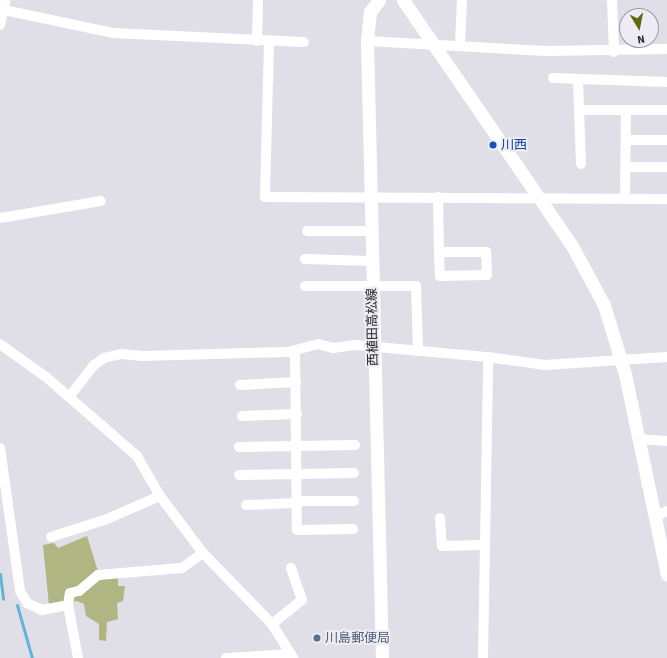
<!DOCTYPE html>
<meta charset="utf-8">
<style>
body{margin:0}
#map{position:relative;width:667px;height:658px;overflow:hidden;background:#e0dfe7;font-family:"Source Sans 3","Noto Sans JP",sans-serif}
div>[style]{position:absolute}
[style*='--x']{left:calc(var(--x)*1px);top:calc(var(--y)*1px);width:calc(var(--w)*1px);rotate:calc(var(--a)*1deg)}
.green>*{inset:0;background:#afb681}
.stream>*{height:3px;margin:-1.5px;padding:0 1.5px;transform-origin:1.5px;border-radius:1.5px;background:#65b3d6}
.minor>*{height:10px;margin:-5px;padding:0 5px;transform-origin:5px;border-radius:5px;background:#fff}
.secondary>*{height:13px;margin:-6.5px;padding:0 6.5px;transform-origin:6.5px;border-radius:6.5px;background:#fff}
.dots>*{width:11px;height:11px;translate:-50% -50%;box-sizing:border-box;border:2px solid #edecf4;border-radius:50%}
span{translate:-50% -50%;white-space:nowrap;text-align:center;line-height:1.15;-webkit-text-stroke:4px #edecf4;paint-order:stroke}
.transit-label{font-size:13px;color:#164399}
.left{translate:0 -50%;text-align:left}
.street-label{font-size:13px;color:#252427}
.service-label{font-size:13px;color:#4e5e75}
.north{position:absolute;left:619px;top:8px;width:40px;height:40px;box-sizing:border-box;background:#edecf4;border:1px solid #9d9ca2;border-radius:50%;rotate:170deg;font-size:11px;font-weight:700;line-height:16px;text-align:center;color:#252427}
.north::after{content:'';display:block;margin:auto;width:14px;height:18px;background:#626a0f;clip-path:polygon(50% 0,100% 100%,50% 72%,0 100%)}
</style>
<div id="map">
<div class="green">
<div style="clip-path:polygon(87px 536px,100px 578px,118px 576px,118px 586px,125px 586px,123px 601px,117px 603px,118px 619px,107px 622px,106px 641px,99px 640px,99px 624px,86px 616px,84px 604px,77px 601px,49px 606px,43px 545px,54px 543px,58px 548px)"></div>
</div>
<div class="stream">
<div style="--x:0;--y:574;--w:25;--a:83"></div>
<div style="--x:17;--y:605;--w:55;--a:74.2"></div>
</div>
<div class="minor">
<div style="--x:612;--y:0;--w:52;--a:87.8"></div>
<div style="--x:4;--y:10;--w:111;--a:11.9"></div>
<div style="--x:113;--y:33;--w:191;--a:2.7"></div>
<div style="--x:0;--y:25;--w:26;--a:-77"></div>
<div style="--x:257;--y:41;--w:41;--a:-88.6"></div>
<div style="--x:367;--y:41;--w:180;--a:3.2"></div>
<div style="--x:547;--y:51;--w:120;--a:-1"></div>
<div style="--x:269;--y:42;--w:155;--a:91.5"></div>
<div style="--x:265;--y:197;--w:402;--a:0.3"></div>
<div style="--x:460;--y:45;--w:45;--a:-87.5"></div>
<div style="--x:553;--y:78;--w:114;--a:2"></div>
<div style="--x:578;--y:79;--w:85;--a:88"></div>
<div style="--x:580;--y:110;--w:87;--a:0"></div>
<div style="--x:626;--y:140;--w:41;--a:0"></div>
<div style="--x:626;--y:167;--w:41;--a:0"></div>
<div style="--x:438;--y:197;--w:55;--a:89"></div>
<div style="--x:439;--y:252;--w:24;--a:88"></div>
<div style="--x:440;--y:276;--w:47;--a:-1.2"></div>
<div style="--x:487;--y:275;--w:23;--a:-92"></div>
<div style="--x:486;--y:252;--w:47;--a:180"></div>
<div style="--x:625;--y:199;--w:89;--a:-89.4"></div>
<div style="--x:0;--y:218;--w:102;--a:-9.6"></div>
<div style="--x:307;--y:231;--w:65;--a:0"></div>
<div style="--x:305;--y:259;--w:67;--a:1.7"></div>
<div style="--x:305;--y:286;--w:111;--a:0"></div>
<div style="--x:416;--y:286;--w:65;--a:88.2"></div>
<div style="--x:0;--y:344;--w:57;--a:35.7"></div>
<div style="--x:46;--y:377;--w:121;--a:41"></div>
<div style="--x:137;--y:456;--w:46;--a:60.1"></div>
<div style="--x:160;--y:496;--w:71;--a:53"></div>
<div style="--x:203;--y:553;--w:99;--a:45.8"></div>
<div style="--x:272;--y:624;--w:40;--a:58"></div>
<div style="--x:295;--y:351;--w:179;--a:89.4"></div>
<div style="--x:297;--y:530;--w:56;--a:-1"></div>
<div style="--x:240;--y:385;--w:56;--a:-3.1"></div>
<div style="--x:69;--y:397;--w:39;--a:-52"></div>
<div style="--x:93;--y:366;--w:14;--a:-36"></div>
<div style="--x:104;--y:358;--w:18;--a:-13"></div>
<div style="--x:122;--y:354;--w:20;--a:6"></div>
<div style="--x:142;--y:356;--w:146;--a:-1.6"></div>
<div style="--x:288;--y:352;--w:31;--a:-15"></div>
<div style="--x:318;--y:344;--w:16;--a:15"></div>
<div style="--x:333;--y:348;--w:22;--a:-8"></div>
<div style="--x:355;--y:345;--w:134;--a:5.2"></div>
<div style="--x:488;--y:357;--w:58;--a:8"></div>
<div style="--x:545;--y:365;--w:122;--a:-3.8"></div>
<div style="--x:242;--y:416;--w:55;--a:-2.1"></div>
<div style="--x:638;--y:439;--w:29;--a:4"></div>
<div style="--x:239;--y:447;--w:116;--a:-1"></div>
<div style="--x:0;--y:448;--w:144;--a:82"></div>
<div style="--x:20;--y:591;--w:14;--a:60"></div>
<div style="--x:27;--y:603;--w:17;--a:25"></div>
<div style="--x:42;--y:610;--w:26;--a:-11"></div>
<div style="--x:68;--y:605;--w:54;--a:79.3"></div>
<div style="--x:239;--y:475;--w:115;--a:-1"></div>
<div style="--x:296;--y:501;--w:58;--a:0"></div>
<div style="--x:246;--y:505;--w:50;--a:-2.3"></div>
<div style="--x:655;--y:517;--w:13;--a:-27"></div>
<div style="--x:440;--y:518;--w:28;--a:86"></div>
<div style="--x:442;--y:546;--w:40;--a:-1.4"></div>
<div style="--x:51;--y:537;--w:59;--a:-17.8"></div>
<div style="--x:107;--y:519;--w:58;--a:-23.5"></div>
<div style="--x:68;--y:605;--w:12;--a:-81"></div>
<div style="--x:70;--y:593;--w:9;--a:-13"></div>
<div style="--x:79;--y:591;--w:25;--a:-40"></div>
<div style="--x:98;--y:575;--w:84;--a:-4.8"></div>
<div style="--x:182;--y:568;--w:26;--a:-36"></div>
<div style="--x:272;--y:624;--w:38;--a:-39"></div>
<div style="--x:302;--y:600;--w:34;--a:-109"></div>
<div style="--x:226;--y:658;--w:65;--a:-3.5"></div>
<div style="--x:483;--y:658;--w:301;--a:-89"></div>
</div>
<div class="secondary">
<div style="--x:379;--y:0;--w:15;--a:127"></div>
<div style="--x:370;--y:12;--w:29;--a:96"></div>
<div style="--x:367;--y:41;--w:617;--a:88.61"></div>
<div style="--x:403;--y:0;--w:296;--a:55.5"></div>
<div style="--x:571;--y:244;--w:69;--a:61.6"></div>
<div style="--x:604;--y:305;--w:72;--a:73.1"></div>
<div style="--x:625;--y:374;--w:205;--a:78.2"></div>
</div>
<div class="dots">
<div style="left:493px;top:145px;background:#1a4fb4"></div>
<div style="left:317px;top:638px;background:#5c6f8a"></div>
</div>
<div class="transit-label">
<span class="left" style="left:501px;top:145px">川西</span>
</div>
<div class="street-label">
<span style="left:373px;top:327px;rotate:-91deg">西植田高松線</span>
</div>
<div class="service-label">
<span class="left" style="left:325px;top:638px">川島郵便局</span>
</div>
<div class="north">N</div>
</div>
